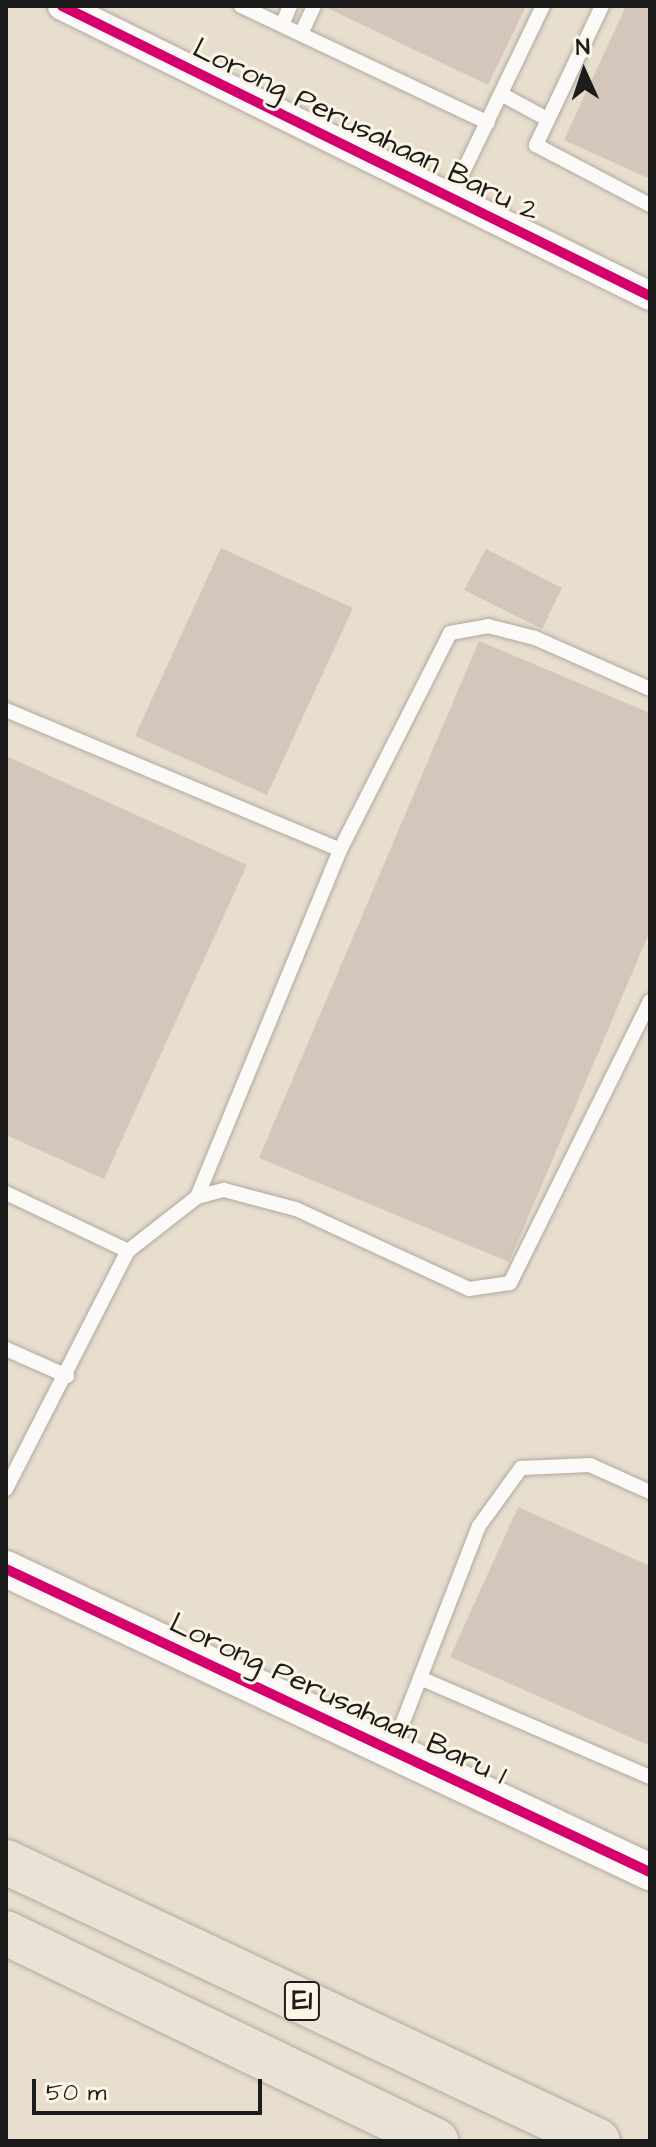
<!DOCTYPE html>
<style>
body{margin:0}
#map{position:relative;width:656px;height:2147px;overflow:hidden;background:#e8dece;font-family:"Architects Daughter",sans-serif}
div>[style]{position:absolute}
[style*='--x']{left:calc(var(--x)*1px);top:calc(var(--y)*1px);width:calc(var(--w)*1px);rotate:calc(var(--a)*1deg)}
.building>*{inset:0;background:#d4c6ba}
.roads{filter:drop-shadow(0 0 2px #afa99f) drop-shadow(0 0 2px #afa99f)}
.service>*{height:14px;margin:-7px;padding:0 7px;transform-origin:7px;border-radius:7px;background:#fcfaf8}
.minor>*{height:28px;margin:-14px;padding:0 14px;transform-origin:14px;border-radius:14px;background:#fcfaf8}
.tertiary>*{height:36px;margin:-18px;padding:0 18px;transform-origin:18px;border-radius:18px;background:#fcfaf8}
.motorway>*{height:44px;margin:-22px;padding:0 22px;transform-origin:22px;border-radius:22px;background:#ebe2d6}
.cycleway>*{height:10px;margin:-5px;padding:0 5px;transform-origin:5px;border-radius:5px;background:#d6006c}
span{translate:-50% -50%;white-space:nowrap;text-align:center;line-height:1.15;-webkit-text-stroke:6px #fcf5e5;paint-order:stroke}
.shield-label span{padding:2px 6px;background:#fcf5e5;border:2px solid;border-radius:6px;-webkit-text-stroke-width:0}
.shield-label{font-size:28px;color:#1c1c1c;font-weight:700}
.street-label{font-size:30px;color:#1c1c1c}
.frame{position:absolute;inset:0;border:8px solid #1c1c1c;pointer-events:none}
.north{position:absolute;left:544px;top:32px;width:80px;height:80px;-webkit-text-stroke:6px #fcf5e5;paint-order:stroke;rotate:357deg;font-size:22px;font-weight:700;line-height:32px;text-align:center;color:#1c1c1c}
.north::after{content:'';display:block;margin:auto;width:28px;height:36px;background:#1c1c1c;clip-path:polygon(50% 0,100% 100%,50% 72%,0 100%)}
.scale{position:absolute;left:32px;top:2079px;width:230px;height:36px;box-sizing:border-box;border:4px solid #1c1c1c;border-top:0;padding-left:10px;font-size:24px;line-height:28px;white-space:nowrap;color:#1c1c1c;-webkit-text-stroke:6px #fcf5e5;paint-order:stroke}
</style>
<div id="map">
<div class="building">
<div style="clip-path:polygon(323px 6px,526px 6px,488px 85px)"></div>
<div style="clip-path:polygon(626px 6px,650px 6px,650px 179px,564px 140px)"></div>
<div style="clip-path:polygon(221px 548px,353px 608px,267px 795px,135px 736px)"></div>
<div style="clip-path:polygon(486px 549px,562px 588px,542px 629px,464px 590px)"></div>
<div style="clip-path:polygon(479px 641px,650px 713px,650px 931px,509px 1262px,259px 1158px)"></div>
<div style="clip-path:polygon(6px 756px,247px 865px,104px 1179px,6px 1135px)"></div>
<div style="clip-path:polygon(518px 1507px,650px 1566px,650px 1746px,450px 1657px)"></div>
</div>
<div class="roads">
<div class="service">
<div style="--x:241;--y:6;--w:273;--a:25.3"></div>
<div style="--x:602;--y:6;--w:154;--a:115.4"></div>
<div style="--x:536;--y:145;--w:129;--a:27.8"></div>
<div style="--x:282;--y:25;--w:21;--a:-67"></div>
<div style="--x:301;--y:34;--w:31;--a:-65"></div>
<div style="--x:501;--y:94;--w:52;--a:28.5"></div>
<div style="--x:450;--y:199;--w:214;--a:-64.3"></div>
<div style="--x:6;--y:710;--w:362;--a:22.7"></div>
<div style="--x:340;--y:850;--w:243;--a:-63.1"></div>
<div style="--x:450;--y:633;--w:39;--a:-10"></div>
<div style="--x:488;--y:626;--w:49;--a:14.3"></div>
<div style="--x:535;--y:638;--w:126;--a:23.9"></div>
<div style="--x:6;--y:1193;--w:135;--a:25.4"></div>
<div style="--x:197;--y:1197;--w:375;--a:-67.6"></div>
<div style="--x:6;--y:1349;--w:67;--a:23.9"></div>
<div style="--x:6;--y:1489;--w:267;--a:-62.9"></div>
<div style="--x:128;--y:1251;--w:88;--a:-38"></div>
<div style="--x:197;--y:1197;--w:28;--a:-15"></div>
<div style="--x:224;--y:1190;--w:74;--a:14.8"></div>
<div style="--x:296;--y:1209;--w:191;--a:24.8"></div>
<div style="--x:469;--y:1289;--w:41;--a:-8.3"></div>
<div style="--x:510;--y:1283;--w:315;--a:-63.6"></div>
<div style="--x:420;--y:1678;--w:163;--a:-68.8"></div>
<div style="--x:479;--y:1526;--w:72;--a:-54.1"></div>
<div style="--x:521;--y:1468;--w:69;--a:-2.5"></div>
<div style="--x:590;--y:1465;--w:66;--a:24.2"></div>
<div style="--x:392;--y:1750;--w:77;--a:-68.7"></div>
<div style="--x:420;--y:1678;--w:250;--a:23.3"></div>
</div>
<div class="minor">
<div style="--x:62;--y:6;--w:656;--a:26.25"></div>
</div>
<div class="tertiary">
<div style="--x:6;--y:1569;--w:712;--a:25.2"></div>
</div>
<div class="motorway">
<div style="--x:6;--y:1862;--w:654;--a:25.23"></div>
<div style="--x:6;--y:1933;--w:478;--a:25.8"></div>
</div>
</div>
<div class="cycleway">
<div style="--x:62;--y:6;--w:656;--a:26.25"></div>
<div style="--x:6;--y:1569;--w:712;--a:25.2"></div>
</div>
<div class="shield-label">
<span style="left:302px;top:2001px">E1</span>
</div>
<div class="street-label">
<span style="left:366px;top:130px;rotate:26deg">Lorong Perusahaan Baru 2</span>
<span style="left:338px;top:1699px;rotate:25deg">Lorong Perusahaan Baru 1</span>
</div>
<div class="frame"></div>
<div class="north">N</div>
<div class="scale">50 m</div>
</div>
